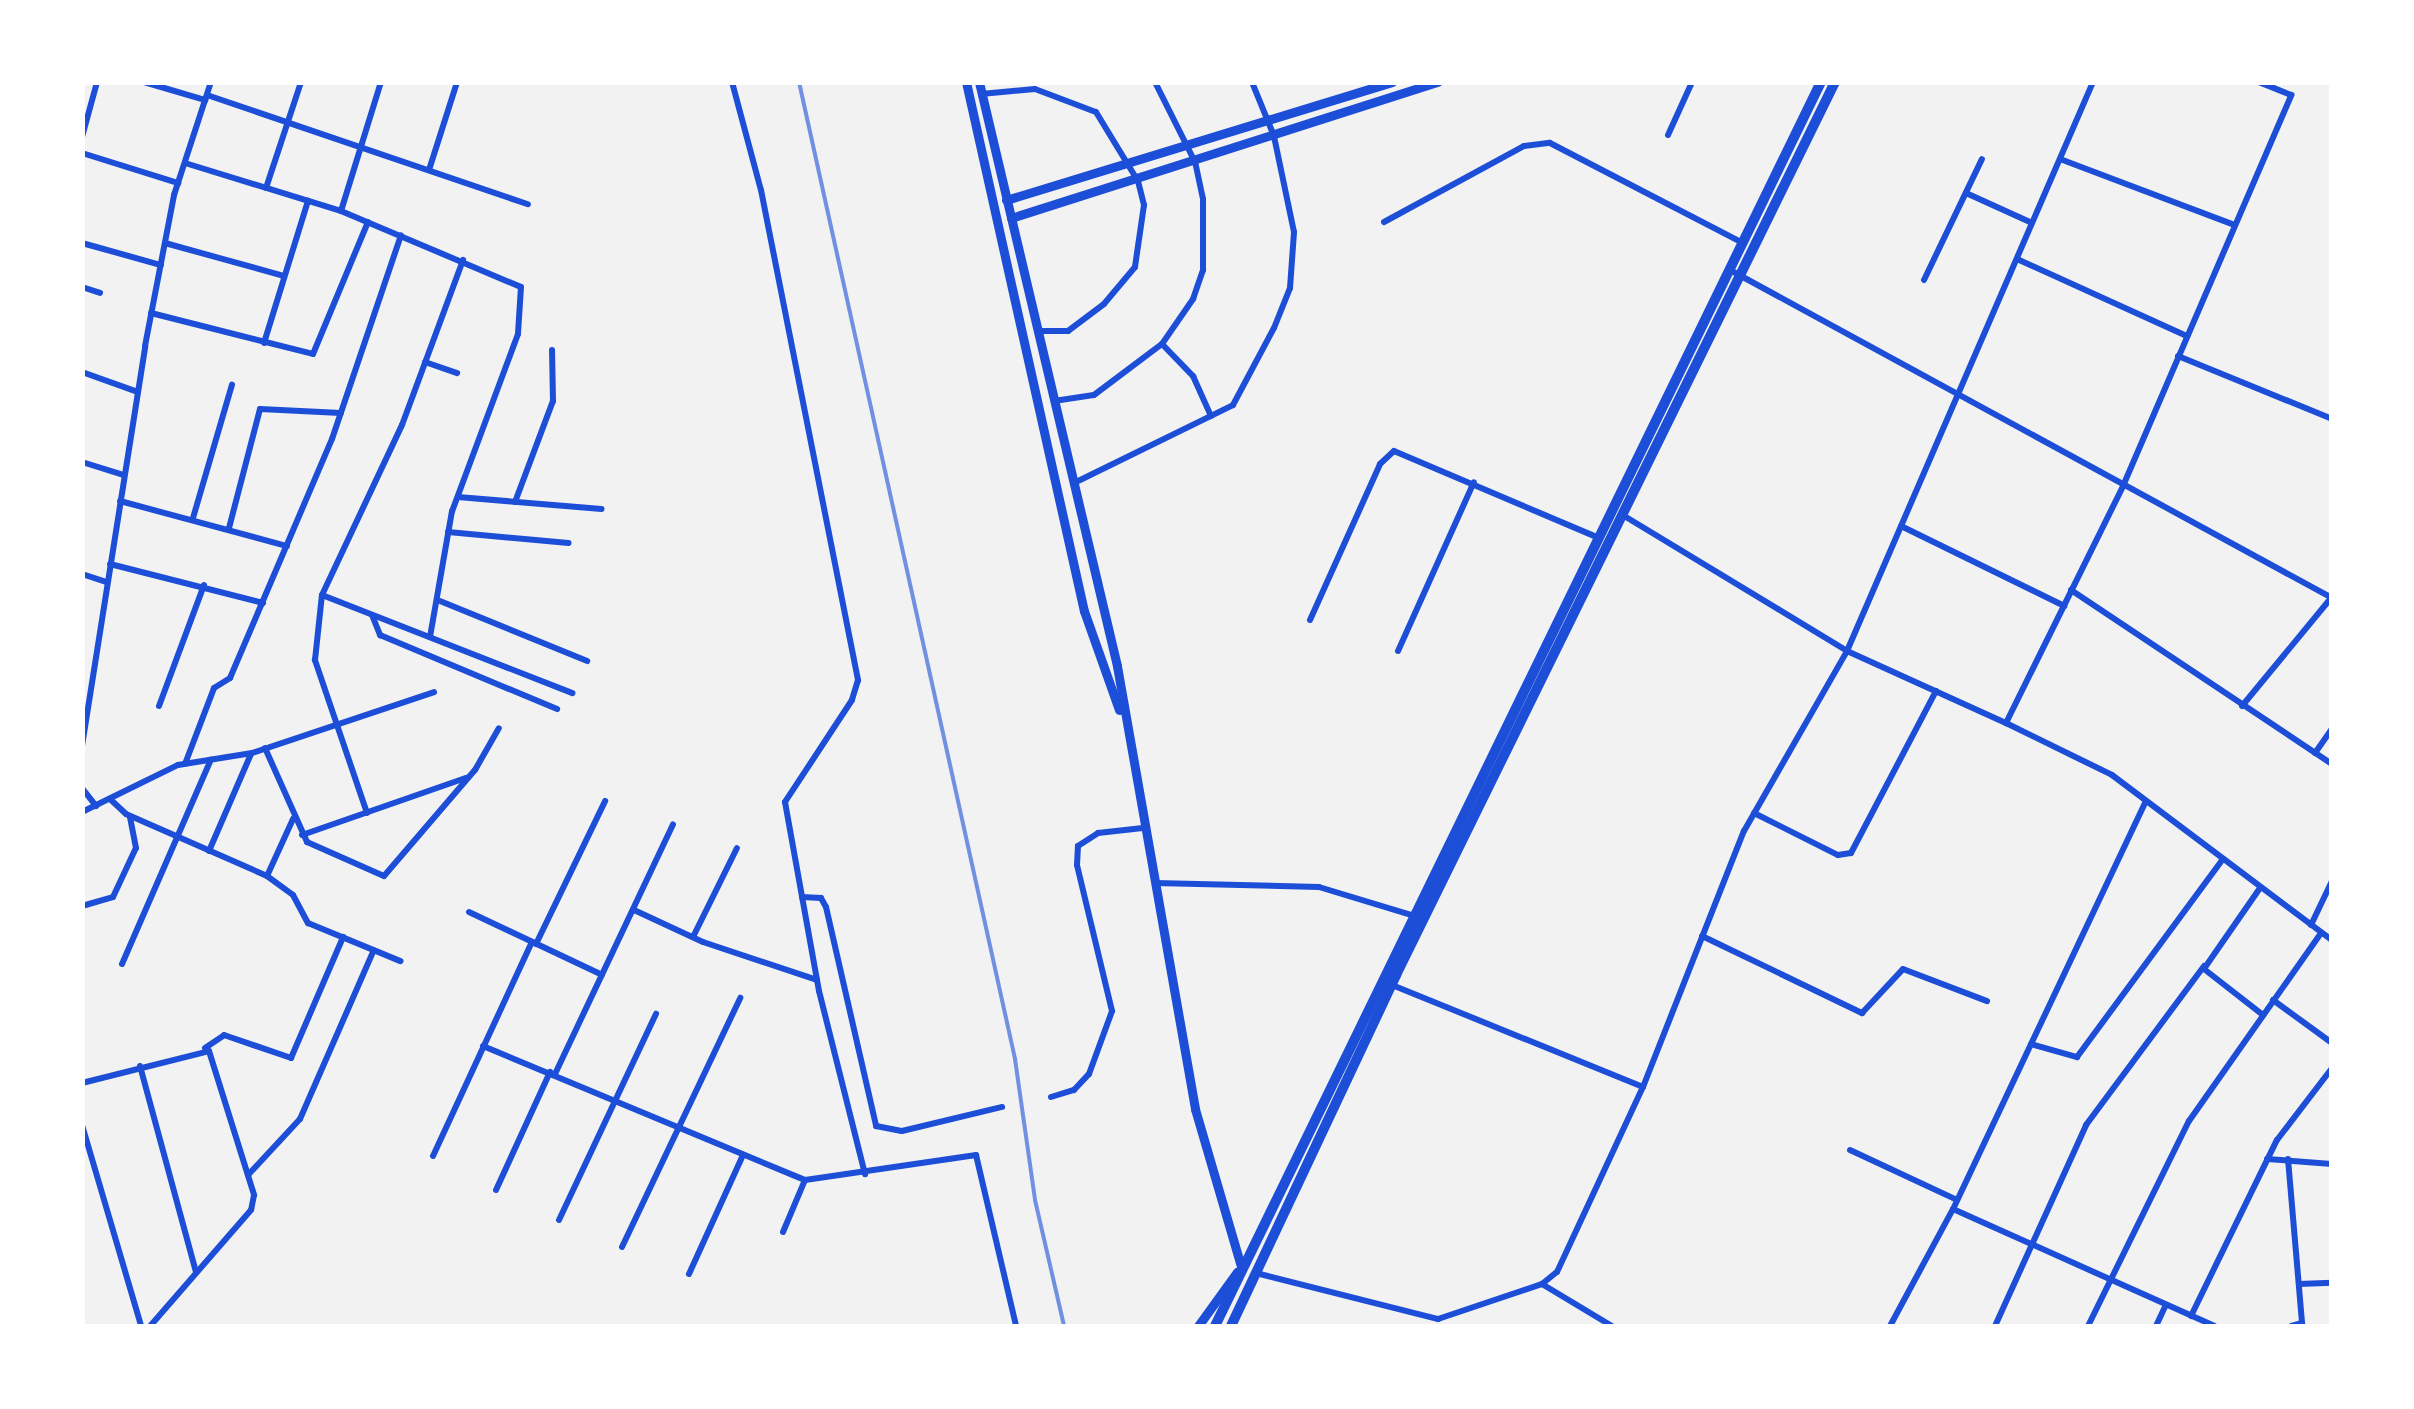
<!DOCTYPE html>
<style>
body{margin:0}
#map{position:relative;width:2414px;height:1409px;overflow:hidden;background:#f2f2f2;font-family:Barlow,sans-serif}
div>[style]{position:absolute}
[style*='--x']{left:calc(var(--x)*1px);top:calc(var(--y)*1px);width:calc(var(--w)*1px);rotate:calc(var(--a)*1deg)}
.minor>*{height:6px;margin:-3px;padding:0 3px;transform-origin:3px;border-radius:3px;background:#1d4ed8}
.tertiary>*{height:9px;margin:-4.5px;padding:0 4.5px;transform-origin:4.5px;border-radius:4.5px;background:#1d4ed8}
.secondary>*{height:9px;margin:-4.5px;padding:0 4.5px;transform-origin:4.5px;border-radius:4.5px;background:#1d4ed8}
.primary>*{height:10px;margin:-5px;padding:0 5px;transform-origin:5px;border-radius:5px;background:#1d4ed8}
.rail>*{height:4px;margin:-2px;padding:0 2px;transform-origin:2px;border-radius:2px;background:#7290e2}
span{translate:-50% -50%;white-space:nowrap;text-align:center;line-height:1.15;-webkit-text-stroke:8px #fff;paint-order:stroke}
.frame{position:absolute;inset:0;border:85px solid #fff;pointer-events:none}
</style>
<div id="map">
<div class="minor">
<div style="--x:144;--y:82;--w:64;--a:16.4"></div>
<div style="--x:732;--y:82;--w:112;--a:75"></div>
<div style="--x:761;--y:190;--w:500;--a:78.8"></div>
<div style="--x:858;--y:680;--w:21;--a:107"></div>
<div style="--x:852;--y:700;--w:122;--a:123.3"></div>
<div style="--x:785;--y:802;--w:192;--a:79.8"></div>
<div style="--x:819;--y:991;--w:189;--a:75.9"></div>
<div style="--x:981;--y:94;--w:54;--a:-5.3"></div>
<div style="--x:1035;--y:89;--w:65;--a:20.7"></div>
<div style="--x:1096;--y:112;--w:81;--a:58.7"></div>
<div style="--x:1138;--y:181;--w:25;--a:76"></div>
<div style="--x:1144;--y:205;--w:63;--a:98.3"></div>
<div style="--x:1135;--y:267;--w:48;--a:130"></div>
<div style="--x:1104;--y:304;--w:45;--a:143.1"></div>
<div style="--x:1068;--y:331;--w:30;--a:180"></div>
<div style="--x:207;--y:95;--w:339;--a:18.8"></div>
<div style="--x:1668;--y:135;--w:58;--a:-65.6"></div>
<div style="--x:82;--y:137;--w:57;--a:-74.7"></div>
<div style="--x:82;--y:153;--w:101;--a:17.4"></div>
<div style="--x:2060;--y:159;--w:187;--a:20.7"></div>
<div style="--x:185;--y:163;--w:163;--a:17.1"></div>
<div style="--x:341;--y:211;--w:195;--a:22.9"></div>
<div style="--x:521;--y:287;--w:47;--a:93.7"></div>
<div style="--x:518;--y:334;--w:189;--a:110.4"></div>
<div style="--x:452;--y:511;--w:128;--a:99.9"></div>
<div style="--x:429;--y:170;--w:92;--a:-72.3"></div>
<div style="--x:266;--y:188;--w:112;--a:-71.7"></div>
<div style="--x:1966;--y:193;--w:72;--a:24.4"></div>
<div style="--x:341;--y:211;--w:135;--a:-72.8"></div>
<div style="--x:1384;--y:222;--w:159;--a:-28.5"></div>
<div style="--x:1524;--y:146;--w:26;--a:-7"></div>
<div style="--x:1550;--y:143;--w:217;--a:27.4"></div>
<div style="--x:82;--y:243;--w:82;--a:15.6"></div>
<div style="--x:165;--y:243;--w:123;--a:15.5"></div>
<div style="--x:2017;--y:259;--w:187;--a:24.4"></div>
<div style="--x:1730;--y:270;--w:686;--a:28.58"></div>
<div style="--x:1924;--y:280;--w:134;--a:-64.4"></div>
<div style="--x:82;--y:287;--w:19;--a:18"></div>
<div style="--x:151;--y:313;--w:167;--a:14.2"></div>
<div style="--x:313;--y:354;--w:143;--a:-67.4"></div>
<div style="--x:264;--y:343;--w:149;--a:-72.8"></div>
<div style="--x:1162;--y:344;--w:45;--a:45.9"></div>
<div style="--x:1193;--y:376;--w:44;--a:65.8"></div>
<div style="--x:2178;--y:356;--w:166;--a:22.2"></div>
<div style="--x:425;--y:362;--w:34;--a:19"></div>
<div style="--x:82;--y:372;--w:59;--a:19.7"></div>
<div style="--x:1054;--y:401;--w:40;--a:-8.5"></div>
<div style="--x:1094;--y:395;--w:85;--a:-36.9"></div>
<div style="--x:1162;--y:344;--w:55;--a:-55.4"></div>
<div style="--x:1193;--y:299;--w:31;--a:-71"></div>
<div style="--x:1203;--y:270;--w:71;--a:-90"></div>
<div style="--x:1203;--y:199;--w:38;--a:-102"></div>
<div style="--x:1195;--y:162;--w:89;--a:-116.6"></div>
<div style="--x:82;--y:462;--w:44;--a:17.2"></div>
<div style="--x:1074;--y:483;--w:177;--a:-26.1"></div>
<div style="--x:1233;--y:405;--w:87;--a:-62"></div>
<div style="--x:1274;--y:328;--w:43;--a:-68.2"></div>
<div style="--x:1290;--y:288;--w:56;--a:-85.9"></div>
<div style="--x:1294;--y:232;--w:98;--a:-101.8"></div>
<div style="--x:1274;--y:136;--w:58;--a:-112.2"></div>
<div style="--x:458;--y:497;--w:144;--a:4.8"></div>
<div style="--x:120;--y:501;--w:173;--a:15.1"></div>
<div style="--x:515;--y:502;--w:108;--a:-69.4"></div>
<div style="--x:553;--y:401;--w:51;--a:-91.1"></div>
<div style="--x:1621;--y:514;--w:264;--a:31.2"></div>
<div style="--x:1847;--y:651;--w:175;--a:24.4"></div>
<div style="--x:2006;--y:723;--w:264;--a:-63.7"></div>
<div style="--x:2123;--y:486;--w:426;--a:-66.7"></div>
<div style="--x:2291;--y:95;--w:35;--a:-158"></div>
<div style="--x:193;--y:518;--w:139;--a:-73.7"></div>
<div style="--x:1901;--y:526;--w:182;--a:26.1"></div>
<div style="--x:229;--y:528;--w:123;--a:-75.4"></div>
<div style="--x:260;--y:409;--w:81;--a:2.8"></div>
<div style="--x:448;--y:532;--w:121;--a:5.2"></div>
<div style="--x:110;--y:564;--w:158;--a:14.3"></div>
<div style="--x:82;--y:574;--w:26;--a:18"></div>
<div style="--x:2071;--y:590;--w:314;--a:33.7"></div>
<div style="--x:322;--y:595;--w:269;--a:21.4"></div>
<div style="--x:440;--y:601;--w:159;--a:22.2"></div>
<div style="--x:372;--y:615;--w:22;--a:68"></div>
<div style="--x:380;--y:635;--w:192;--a:22.7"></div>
<div style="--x:1310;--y:620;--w:171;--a:-65.8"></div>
<div style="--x:1380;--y:464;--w:19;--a:-43"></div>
<div style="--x:1394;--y:451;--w:223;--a:23"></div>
<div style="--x:1398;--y:651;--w:185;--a:-65.8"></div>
<div style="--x:159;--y:706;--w:129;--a:-69.6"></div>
<div style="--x:2242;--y:706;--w:140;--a:-50.5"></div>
<div style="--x:2006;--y:723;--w:118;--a:26.1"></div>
<div style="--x:2112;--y:775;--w:275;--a:36.9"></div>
<div style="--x:82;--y:746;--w:405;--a:-81"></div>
<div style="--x:145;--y:346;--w:154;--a:-79.1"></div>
<div style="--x:174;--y:195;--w:119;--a:-71.9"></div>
<div style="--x:265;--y:748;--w:103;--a:65.9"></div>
<div style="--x:307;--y:842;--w:84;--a:23.8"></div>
<div style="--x:384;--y:876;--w:140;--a:-49.4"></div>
<div style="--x:475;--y:770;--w:48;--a:-60.3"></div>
<div style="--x:2315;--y:753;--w:29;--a:-55"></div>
<div style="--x:185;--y:764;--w:81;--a:-69.1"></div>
<div style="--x:214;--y:688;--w:19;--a:-32"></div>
<div style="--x:230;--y:678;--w:260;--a:-66.9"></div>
<div style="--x:332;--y:439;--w:215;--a:-71.3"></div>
<div style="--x:82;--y:788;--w:23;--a:52"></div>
<div style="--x:110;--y:799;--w:22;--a:43"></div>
<div style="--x:126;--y:814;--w:154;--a:23.7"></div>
<div style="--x:267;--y:876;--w:32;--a:36"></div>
<div style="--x:293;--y:895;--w:32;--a:62"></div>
<div style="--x:308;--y:923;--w:100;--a:22.4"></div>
<div style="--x:2145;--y:803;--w:449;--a:115.3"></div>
<div style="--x:1953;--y:1209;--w:286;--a:24.1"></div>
<div style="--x:82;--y:812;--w:107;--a:-26.1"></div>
<div style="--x:178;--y:765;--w:75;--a:-9.2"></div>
<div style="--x:252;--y:753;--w:192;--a:-18.5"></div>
<div style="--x:367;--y:813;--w:162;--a:-108.8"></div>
<div style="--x:315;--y:660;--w:65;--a:-83.9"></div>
<div style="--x:322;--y:595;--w:188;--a:-64.8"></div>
<div style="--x:402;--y:425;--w:176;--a:-69.7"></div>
<div style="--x:1754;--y:813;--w:94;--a:26.6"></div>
<div style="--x:1838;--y:855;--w:13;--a:-9"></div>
<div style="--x:1851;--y:853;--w:183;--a:-62.3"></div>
<div style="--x:302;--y:835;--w:174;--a:-19.2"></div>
<div style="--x:209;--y:851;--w:106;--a:-66.6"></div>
<div style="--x:267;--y:876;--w:63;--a:-65.5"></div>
<div style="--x:1155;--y:883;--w:164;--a:1.4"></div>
<div style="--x:1319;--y:887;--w:103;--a:16.9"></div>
<div style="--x:2260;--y:888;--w:98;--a:124.7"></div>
<div style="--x:2204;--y:969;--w:75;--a:37.9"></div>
<div style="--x:802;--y:897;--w:19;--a:3"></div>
<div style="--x:821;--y:898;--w:10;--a:61"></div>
<div style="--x:826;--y:907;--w:225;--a:77.1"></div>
<div style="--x:876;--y:1126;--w:26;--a:11"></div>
<div style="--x:902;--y:1131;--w:103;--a:-13.5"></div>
<div style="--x:82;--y:906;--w:32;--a:-16"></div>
<div style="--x:113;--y:897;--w:54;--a:-64.9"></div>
<div style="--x:136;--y:848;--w:32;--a:-101"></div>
<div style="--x:634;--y:910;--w:76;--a:24.9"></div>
<div style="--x:703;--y:942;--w:120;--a:18.4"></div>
<div style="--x:469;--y:912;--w:147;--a:25.3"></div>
<div style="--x:2311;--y:925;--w:49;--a:-64.5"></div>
<div style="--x:1702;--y:936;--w:178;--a:25.7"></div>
<div style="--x:1862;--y:1013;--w:60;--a:-47"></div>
<div style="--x:1903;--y:969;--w:90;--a:20.9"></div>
<div style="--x:693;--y:937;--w:99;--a:-63.7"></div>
<div style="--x:536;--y:944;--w:159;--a:-64.2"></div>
<div style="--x:122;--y:964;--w:223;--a:-66.5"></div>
<div style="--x:1392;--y:985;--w:271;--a:22.1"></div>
<div style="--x:2273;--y:1000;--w:73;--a:36.1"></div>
<div style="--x:2031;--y:1044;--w:48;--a:15.8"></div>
<div style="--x:2077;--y:1057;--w:245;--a:-53.6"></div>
<div style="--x:483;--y:1046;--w:349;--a:22.6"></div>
<div style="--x:805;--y:1180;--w:173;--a:-8.3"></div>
<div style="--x:976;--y:1155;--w:176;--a:76.8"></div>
<div style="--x:205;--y:1048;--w:23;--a:-34"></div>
<div style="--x:224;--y:1035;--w:71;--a:18.9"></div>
<div style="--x:291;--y:1058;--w:132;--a:-66.7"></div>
<div style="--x:140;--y:1066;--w:213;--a:74.8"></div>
<div style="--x:555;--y:1074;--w:276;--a:-64.7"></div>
<div style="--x:82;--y:1083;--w:131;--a:-14.1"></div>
<div style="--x:209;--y:1051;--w:151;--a:72.6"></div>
<div style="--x:254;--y:1195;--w:15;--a:101"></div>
<div style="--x:251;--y:1210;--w:154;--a:131"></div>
<div style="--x:1051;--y:1097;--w:24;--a:-17"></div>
<div style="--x:1074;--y:1090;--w:22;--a:-47"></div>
<div style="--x:1089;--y:1074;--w:67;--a:-69.9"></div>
<div style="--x:1112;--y:1011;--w:150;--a:-103.5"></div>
<div style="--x:1077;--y:865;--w:19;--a:-87"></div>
<div style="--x:1078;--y:846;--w:24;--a:-33"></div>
<div style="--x:1098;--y:833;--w:45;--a:-6.3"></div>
<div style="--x:82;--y:1125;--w:209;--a:73.6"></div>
<div style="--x:1850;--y:1150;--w:118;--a:25"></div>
<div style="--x:433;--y:1156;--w:236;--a:-65.2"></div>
<div style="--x:2267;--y:1159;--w:65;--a:4.4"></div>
<div style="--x:2288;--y:1159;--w:165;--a:85.1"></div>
<div style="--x:2302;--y:1323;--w:11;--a:165"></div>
<div style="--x:248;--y:1175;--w:76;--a:-47.1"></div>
<div style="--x:300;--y:1119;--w:184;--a:-66.4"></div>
<div style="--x:496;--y:1190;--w:130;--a:-65.4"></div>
<div style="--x:559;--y:1220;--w:228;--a:-64.8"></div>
<div style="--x:783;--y:1232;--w:56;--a:-67.1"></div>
<div style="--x:622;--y:1247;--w:276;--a:-64.6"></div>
<div style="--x:1256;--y:1273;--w:188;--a:14.2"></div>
<div style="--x:1438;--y:1319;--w:110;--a:-18.6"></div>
<div style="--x:1542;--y:1284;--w:19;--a:-39"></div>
<div style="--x:1557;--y:1272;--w:204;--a:-65.1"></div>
<div style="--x:1643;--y:1087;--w:275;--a:-68.5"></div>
<div style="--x:1744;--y:831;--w:207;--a:-60.2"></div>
<div style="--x:1847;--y:651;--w:620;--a:-66.62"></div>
<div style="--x:689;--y:1274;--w:131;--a:-65.6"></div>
<div style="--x:1542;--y:1284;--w:82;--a:31"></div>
<div style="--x:2299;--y:1284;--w:33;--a:-2"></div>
<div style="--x:2191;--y:1316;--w:196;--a:-64"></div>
<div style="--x:2277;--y:1140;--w:91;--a:-52.6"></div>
<div style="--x:1890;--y:1326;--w:133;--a:-61.7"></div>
<div style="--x:1995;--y:1326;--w:221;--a:-65.6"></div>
<div style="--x:2086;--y:1125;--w:198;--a:-53.4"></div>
<div style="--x:2088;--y:1326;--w:229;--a:-63.8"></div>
<div style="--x:2189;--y:1121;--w:230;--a:-54.9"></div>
<div style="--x:2156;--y:1326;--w:23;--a:-65"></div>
</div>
<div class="tertiary">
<div style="--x:1198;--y:1326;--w:67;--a:-54.2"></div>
</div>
<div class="secondary">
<div style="--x:966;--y:82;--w:542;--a:77.43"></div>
<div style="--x:1084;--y:611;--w:105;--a:70.5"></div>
<div style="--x:979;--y:82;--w:600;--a:76.7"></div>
<div style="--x:1117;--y:666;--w:450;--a:80"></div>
<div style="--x:1195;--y:1109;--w:164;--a:73.7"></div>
<div style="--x:1006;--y:200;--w:404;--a:-17"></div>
<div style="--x:1011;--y:218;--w:448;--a:-17.7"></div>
</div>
<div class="primary">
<div style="--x:1215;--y:1326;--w:1384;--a:-64.03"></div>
<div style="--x:1231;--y:1326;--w:388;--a:-64.8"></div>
<div style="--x:1396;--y:975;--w:995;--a:-63.82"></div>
</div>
<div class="rail">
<div style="--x:799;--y:82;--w:1001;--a:77.53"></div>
<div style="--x:1015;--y:1059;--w:142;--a:81.9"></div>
<div style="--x:1035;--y:1200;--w:129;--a:77"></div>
</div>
<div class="frame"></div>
</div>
